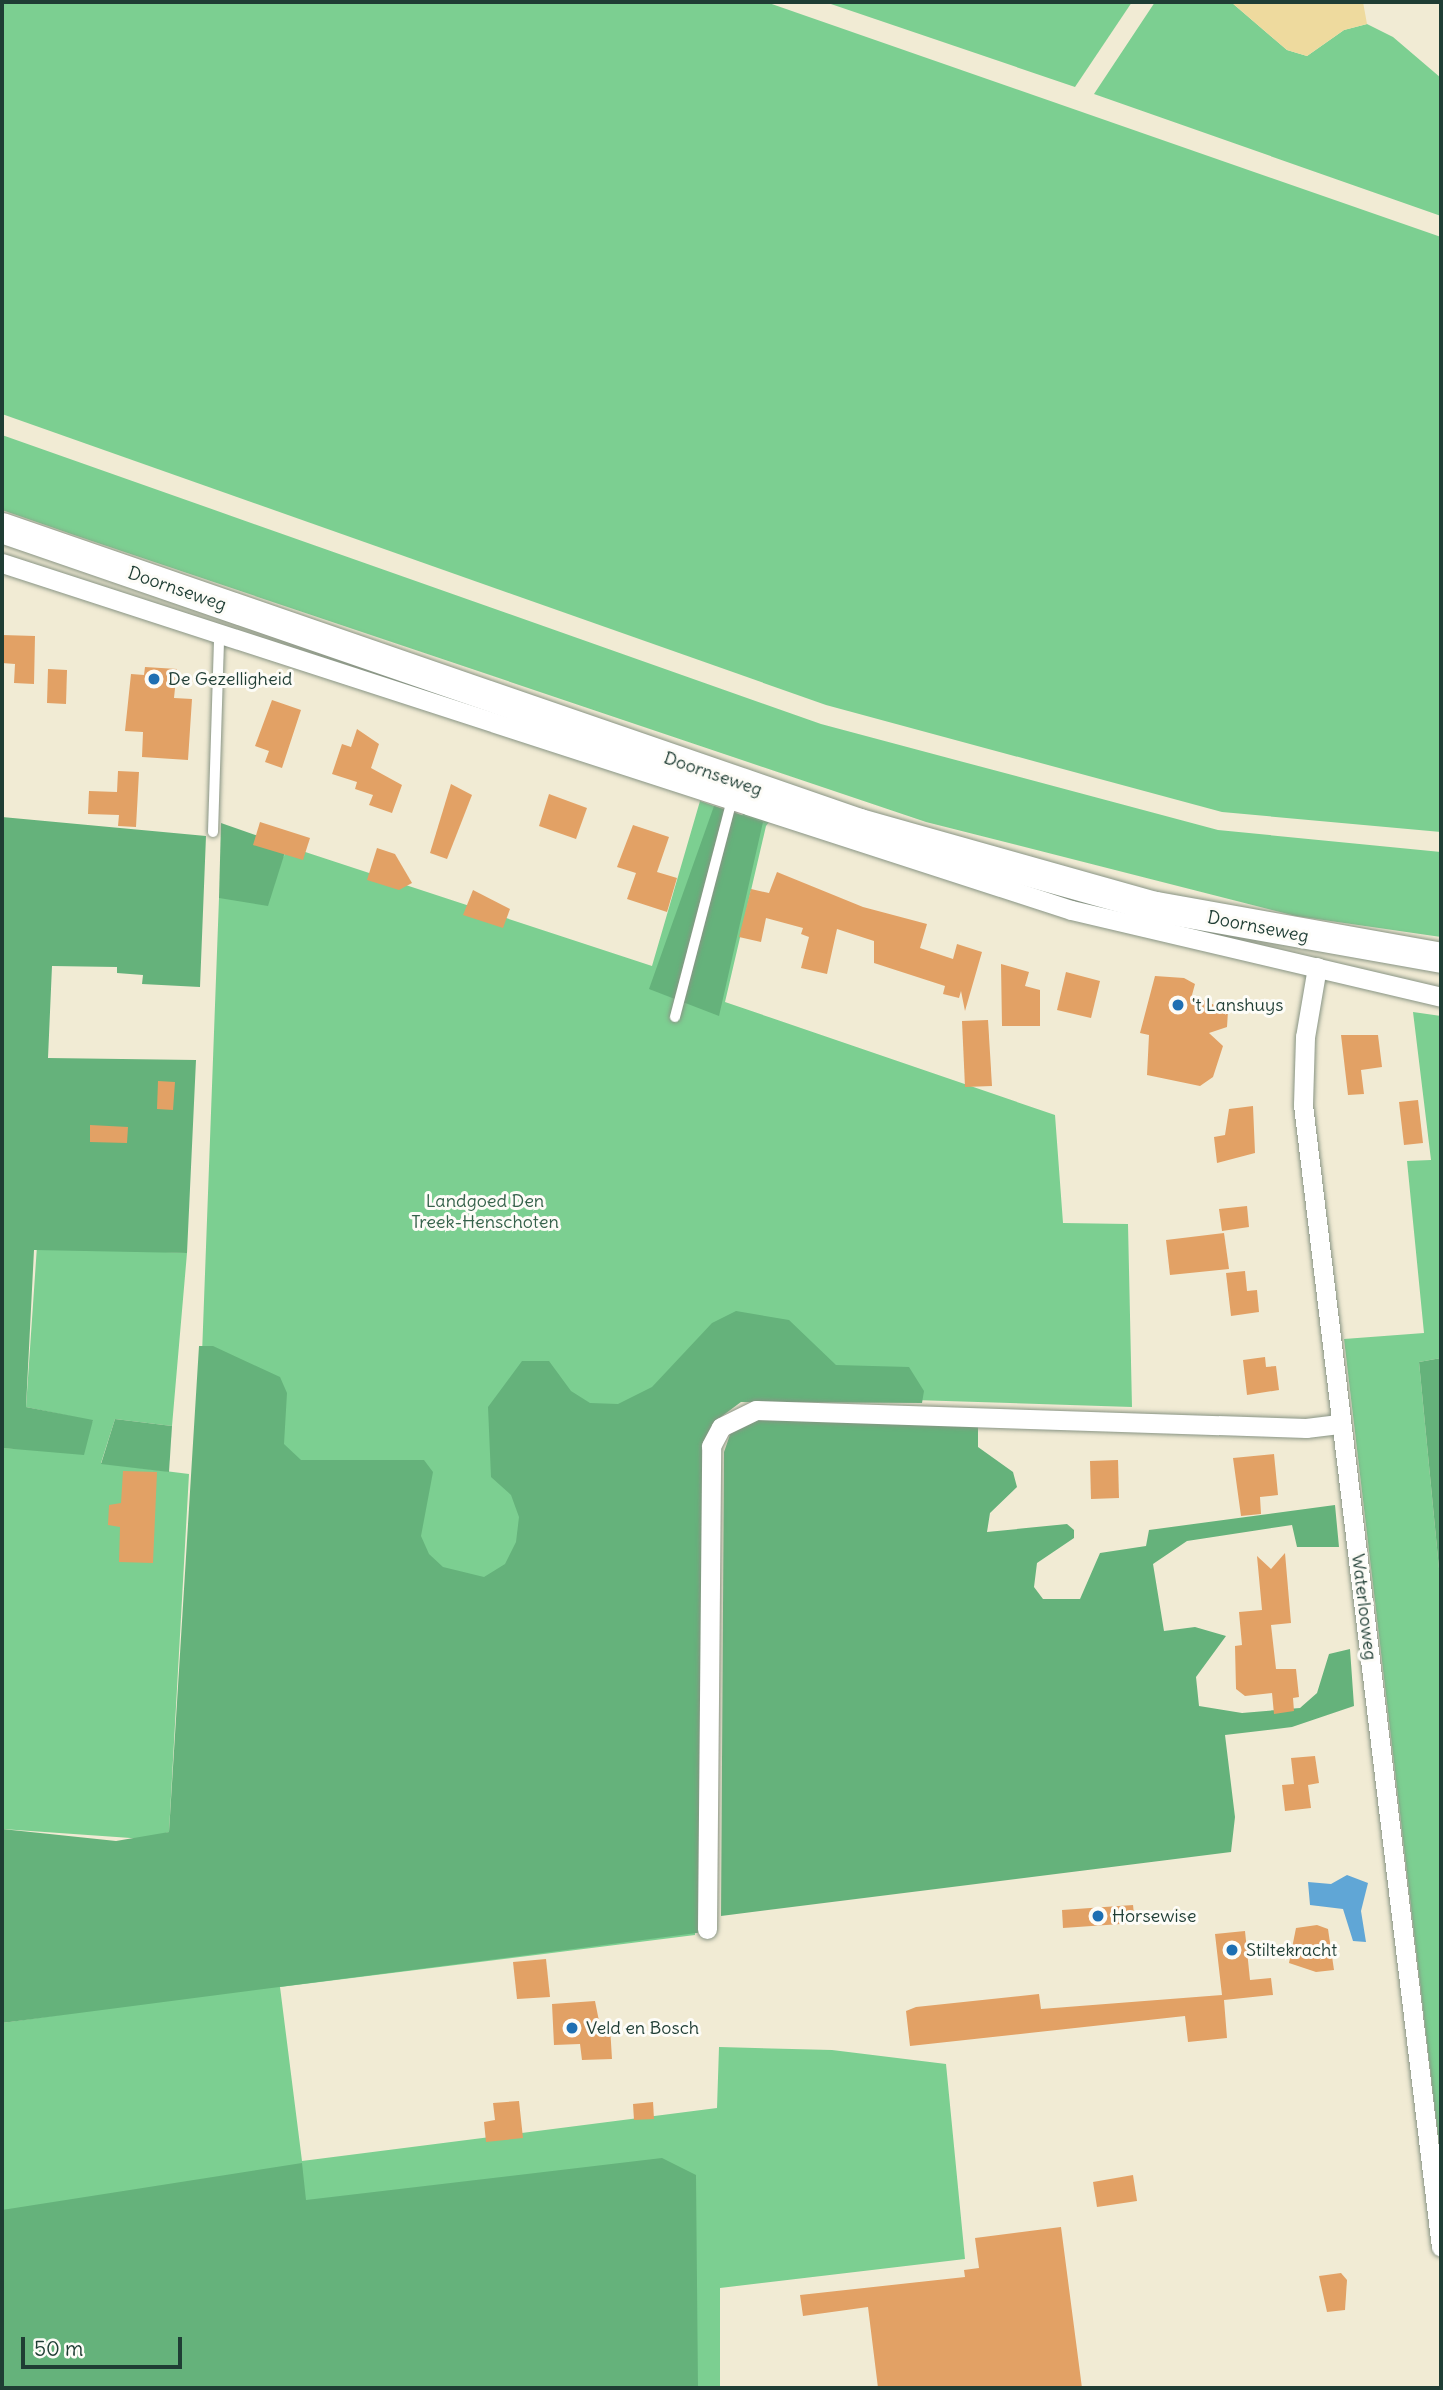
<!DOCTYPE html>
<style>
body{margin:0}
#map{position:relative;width:1443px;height:2390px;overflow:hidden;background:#f1ebd4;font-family:Delius,sans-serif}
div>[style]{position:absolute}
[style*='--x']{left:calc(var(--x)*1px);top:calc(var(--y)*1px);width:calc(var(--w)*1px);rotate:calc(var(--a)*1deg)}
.green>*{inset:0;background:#7ccf91}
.forest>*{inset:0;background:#65b27b}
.sand>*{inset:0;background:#eeda9e}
.water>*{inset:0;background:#60a6d6}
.building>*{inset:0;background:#e2a165}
.roads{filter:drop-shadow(0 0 2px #889484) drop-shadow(0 0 2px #889484)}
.lane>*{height:10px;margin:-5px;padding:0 5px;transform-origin:5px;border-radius:5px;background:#fff}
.street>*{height:19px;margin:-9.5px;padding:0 9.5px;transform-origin:9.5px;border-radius:9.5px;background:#fff}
.primary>*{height:30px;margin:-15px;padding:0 15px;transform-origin:15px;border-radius:15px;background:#fff}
.dots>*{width:19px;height:19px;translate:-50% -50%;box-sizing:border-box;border:4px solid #fdfcf7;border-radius:50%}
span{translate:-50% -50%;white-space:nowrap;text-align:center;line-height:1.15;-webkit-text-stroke:6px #fdfcf7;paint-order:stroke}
.street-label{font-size:18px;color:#1f3d34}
.poi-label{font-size:18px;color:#1f3d34}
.left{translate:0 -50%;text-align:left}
.park-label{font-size:18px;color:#36624b}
.frame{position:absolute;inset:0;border:4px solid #1f3d34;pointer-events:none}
.scale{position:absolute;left:21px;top:2337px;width:161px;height:32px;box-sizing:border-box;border:4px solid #1f3d34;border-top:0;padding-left:9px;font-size:21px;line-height:24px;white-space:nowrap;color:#1f3d34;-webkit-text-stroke:5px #fdfcf7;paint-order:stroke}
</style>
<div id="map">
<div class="green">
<div style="clip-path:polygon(2px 2px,766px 2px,1441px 237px,1441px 832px,1222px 812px,826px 705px,2px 414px)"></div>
<div style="clip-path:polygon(825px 2px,1132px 2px,1075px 87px)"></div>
<div style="clip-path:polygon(1155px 2px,1231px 2px,1287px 50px,1307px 56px,1344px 30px,1367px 24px,1393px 37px,1441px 78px,1441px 216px,1094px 94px)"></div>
<div style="clip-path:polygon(2px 435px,821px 724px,1218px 830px,1441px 852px,1441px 937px,1296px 916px,926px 822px,77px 536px,2px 510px)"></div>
<div style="clip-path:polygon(700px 801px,742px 816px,747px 804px,775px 814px,766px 826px,725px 1002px,1055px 1115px,1063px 1223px,1128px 1224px,1132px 1407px,693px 1393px,695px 1935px,280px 1987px,302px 2161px,717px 2108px,719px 2047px,832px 2050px,946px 2064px,965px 2259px,720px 2288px,720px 2388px,2px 2388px,2px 2023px,178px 1998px,219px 898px,284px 856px,287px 846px,652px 966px)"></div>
<div style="clip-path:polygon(1413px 1012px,1441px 1016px,1441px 1358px,1419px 1362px,1441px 1589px,1441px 2160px,1344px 1339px,1424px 1333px,1407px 1161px,1431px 1160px)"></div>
<div style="clip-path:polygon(37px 1246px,187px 1253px,172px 1426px,115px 1419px,101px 1463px,189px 1474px,169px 1832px,145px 1839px,2px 1829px,2px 1448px,23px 1449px,93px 1421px,26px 1407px)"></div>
</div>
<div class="forest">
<div style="clip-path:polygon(714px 806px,763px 822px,719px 1016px,649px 989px)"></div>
<div style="clip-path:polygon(2px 817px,206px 836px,200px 987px,142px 984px,143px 975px,117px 973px,117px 967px,52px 966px,48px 1058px,196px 1060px,187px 1253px,34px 1250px,26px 1407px,93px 1420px,84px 1455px,2px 1448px)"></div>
<div style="clip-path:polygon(221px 823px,287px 846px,268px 906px,219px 898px)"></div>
<div style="clip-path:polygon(736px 1311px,789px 1320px,836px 1365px,909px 1367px,924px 1391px,922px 1403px,741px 1402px,714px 1422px,704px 1932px,2px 2023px,2px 1829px,116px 1841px,169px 1832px,199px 1346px,213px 1346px,280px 1377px,287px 1393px,284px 1444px,301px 1460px,424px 1460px,433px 1472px,421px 1536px,429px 1554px,443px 1567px,484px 1577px,505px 1564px,516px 1542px,519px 1517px,511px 1495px,491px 1477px,488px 1407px,522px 1361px,549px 1361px,571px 1391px,590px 1403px,618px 1404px,652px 1387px,712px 1323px)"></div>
<div style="clip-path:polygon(1441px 1358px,1441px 1589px,1419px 1362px)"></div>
<div style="clip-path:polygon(761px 1418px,978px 1421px,978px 1447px,1013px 1472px,1017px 1487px,990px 1513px,987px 1532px,1067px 1524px,1074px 1530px,1074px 1538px,1037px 1563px,1034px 1587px,1043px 1599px,1080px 1599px,1100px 1553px,1146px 1546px,1149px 1530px,1335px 1505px,1339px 1547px,1297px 1547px,1292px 1525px,1187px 1541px,1153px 1564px,1164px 1631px,1195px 1627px,1226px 1636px,1196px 1677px,1199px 1706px,1242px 1713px,1300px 1708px,1317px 1693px,1329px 1654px,1350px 1649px,1354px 1706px,1292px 1727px,1225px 1735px,1235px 1817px,1231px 1852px,721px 1916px,724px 1452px,734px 1423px)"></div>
<div style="clip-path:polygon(115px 1419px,172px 1426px,169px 1472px,101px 1464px)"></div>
<div style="clip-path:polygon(662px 2158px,696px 2175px,698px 2388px,2px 2388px,2px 2210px,302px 2163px,306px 2200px)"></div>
</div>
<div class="sand">
<div style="clip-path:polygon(1231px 2px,1363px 2px,1367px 24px,1344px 30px,1307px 56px,1287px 50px)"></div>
</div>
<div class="water">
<div style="clip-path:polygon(1347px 1875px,1368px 1883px,1361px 1911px,1366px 1942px,1353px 1941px,1343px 1909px,1310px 1905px,1308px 1882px,1331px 1884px)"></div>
</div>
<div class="building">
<div style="clip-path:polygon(2px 635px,35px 636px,34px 684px,14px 683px,15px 664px,2px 663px)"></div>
<div style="clip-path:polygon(145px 667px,177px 669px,174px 698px,192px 699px,188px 760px,142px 757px,143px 732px,125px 731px,131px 674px,144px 675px)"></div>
<div style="clip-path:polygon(48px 669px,67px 670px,66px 704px,47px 703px)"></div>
<div style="clip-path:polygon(272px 700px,301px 710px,282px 768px,265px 762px,269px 751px,255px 746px)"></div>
<div style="clip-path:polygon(357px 729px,379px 744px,371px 768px,402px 785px,392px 813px,369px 805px,373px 795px,355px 789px,357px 782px,332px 774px,342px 744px,351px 747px)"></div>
<div style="clip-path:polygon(118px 771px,139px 772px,136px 827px,118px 826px,119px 815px,88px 814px,89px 791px,117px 792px)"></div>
<div style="clip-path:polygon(451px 784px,472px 795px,447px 859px,430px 853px)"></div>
<div style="clip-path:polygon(549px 794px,587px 808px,576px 839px,539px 826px)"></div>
<div style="clip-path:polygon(260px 822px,310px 838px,303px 860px,253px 845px)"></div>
<div style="clip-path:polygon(633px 825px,669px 837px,657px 872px,677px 878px,667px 912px,627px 899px,636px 873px,617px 867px)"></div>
<div style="clip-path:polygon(377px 848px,395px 854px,412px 883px,399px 890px,367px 880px)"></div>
<div style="clip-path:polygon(777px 872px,863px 907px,927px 924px,920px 948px,953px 959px,957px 944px,982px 952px,965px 1011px,961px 991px,959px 998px,943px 994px,945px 986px,874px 963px,874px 941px,837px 929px,827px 974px,801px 968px,809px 937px,801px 934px,803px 928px,766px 918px,761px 942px,739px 937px,751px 889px,769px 893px)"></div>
<div style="clip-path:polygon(473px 890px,510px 909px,503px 928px,463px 915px)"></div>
<div style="clip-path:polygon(1001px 964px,1029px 972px,1025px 986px,1040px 990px,1040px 1026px,1002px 1026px)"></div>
<div style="clip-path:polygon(1066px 972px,1100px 981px,1091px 1018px,1057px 1010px)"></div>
<div style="clip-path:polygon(1155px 976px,1184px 978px,1195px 984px,1192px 995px,1228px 1011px,1227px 1027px,1209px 1033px,1223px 1046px,1213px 1077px,1200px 1086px,1147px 1075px,1149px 1035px,1140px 1033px)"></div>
<div style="clip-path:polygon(988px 1020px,992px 1086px,965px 1087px,962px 1021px)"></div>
<div style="clip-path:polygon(1341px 1035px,1378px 1035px,1382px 1067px,1361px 1070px,1364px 1094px,1348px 1095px)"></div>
<div style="clip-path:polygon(158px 1081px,175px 1082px,173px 1110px,157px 1109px)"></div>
<div style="clip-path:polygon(1418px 1100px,1423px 1143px,1404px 1145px,1399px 1102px)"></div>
<div style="clip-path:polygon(1253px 1106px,1255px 1153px,1217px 1163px,1214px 1137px,1225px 1135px,1229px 1109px)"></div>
<div style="clip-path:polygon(90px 1125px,128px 1127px,127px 1143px,90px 1142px)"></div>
<div style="clip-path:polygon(1247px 1206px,1249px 1227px,1222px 1231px,1219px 1209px)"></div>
<div style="clip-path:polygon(1224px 1233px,1229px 1269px,1170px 1275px,1166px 1240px)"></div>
<div style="clip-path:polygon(1245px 1271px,1247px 1291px,1257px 1290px,1259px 1312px,1231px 1316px,1226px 1273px)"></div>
<div style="clip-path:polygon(1265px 1357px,1266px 1367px,1276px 1366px,1279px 1390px,1247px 1395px,1243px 1360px)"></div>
<div style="clip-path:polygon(1274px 1454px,1278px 1495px,1260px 1497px,1261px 1514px,1241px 1516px,1233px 1458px)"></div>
<div style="clip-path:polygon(1118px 1460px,1119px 1498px,1091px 1499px,1090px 1461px)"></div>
<div style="clip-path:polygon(123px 1471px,157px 1472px,153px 1563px,119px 1562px,120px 1527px,108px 1525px,109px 1505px,121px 1503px)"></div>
<div style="clip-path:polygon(1285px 1553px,1291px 1623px,1271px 1625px,1276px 1669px,1296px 1669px,1299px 1697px,1293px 1698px,1294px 1711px,1274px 1714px,1272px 1693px,1245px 1696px,1236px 1689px,1235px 1646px,1242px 1645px,1239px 1612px,1262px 1610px,1257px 1556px,1271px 1569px)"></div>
<div style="clip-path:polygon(1315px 1756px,1319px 1783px,1308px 1785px,1311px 1808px,1285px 1811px,1282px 1785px,1294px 1784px,1291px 1758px)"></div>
<div style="clip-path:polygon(1133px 1905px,1135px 1923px,1063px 1928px,1062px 1910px)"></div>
<div style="clip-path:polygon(1317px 1925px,1328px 1929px,1334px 1970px,1316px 1972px,1289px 1963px,1296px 1928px)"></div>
<div style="clip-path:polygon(1245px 1931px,1250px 1980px,1271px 1978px,1273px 1995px,1224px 2000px,1227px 2038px,1188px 2042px,1185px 2016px,910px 2046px,906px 2011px,916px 2007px,1039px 1994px,1041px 2009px,1222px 1995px,1215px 1934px)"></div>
<div style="clip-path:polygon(546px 1959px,550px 1997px,517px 1999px,513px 1962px)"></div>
<div style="clip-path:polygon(595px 2001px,600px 2026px,610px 2026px,612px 2059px,582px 2060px,580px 2044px,554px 2045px,552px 2004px)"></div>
<div style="clip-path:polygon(519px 2101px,523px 2138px,486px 2142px,484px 2122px,495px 2120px,493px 2103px)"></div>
<div style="clip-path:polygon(653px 2102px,654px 2119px,634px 2120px,633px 2104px)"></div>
<div style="clip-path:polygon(1133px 2175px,1137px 2201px,1097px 2207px,1093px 2182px)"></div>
<div style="clip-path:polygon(1061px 2227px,1082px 2388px,878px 2388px,868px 2307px,803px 2316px,800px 2295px,965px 2277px,964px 2270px,979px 2268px,975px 2238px)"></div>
<div style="clip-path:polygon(1341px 2273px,1347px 2280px,1345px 2310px,1327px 2312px,1319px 2276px)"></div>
</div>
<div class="roads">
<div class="lane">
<div style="--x:213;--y:832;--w:196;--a:-88.2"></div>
<div style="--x:675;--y:1017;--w:220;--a:-75.3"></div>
</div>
<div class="street">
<div style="--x:2;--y:563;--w:1124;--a:17.98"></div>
<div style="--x:1071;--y:910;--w:380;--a:13.2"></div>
<div style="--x:1317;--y:967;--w:71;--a:99.7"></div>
<div style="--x:1305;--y:1037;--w:68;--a:91.7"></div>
<div style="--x:1303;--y:1105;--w:1150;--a:83.11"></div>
<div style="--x:707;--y:1929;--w:483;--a:-89.5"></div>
<div style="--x:711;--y:1446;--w:21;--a:-62"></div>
<div style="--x:721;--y:1427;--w:39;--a:-26"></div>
<div style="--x:756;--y:1410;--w:550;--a:1.87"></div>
<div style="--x:1306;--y:1428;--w:35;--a:-7"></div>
</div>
<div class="primary">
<div style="--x:2;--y:528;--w:908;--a:19.03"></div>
<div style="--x:860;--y:824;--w:307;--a:15.7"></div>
<div style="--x:1156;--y:907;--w:290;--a:10.1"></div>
</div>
</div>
<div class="dots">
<div style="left:154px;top:679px;background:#1f6fb2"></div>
<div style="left:1178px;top:1005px;background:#1f6fb2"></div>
<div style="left:1098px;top:1916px;background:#1f6fb2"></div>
<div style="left:1232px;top:1950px;background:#1f6fb2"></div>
<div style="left:572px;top:2028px;background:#1f6fb2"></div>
</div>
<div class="street-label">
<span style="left:177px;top:589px;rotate:19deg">Doornseweg</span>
<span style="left:713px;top:774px;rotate:19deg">Doornseweg</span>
<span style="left:1258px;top:927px;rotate:11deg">Doornseweg</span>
<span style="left:1364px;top:1607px;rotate:83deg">Waterlooweg</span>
</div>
<div class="poi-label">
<span class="left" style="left:168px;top:679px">De Gezelligheid</span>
<span class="left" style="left:1192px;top:1005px">'t Lanshuys</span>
<span class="left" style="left:1112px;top:1916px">Horsewise</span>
<span class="left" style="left:1246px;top:1950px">Stiltekracht</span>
<span class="left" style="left:586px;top:2028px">Veld en Bosch</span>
</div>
<div class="park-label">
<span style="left:485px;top:1212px">Landgoed Den<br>Treek-Henschoten</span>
</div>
<div class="frame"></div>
<div class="scale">50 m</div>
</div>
